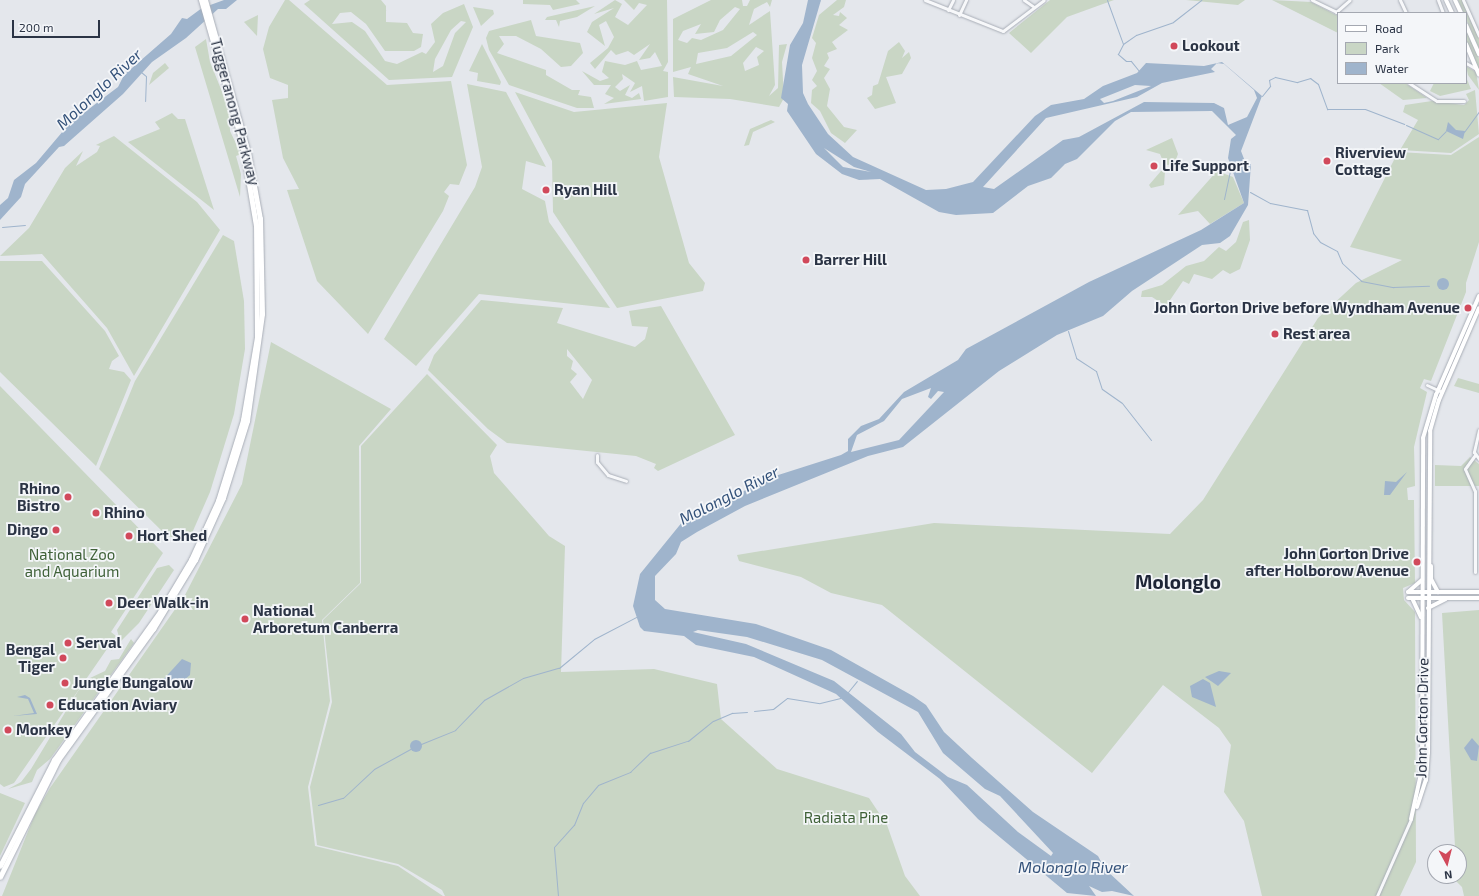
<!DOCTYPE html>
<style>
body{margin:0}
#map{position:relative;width:1479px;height:896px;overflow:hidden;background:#e4e7ec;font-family:"Exo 2",sans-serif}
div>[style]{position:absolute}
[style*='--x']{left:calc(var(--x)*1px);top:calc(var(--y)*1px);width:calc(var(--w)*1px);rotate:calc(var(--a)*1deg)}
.green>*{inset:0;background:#c9d6c5}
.water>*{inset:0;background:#9fb4cc}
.round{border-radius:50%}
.stream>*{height:1px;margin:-0.5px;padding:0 0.5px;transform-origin:0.5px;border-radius:0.5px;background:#9fb4cc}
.roads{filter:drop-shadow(0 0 1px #a9aeb7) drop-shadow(0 0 1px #a9aeb7)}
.minor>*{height:3px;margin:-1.5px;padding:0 1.5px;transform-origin:1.5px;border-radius:1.5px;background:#f7f8fa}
.major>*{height:4px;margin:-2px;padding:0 2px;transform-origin:2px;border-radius:2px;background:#fff}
.highway>*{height:4.5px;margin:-2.25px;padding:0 2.25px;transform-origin:2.25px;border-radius:2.25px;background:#fff}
.dots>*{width:11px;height:11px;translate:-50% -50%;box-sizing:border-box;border:2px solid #f4f6f9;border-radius:50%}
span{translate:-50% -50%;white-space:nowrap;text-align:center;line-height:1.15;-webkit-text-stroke:3.5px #f4f6f9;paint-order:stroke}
.poi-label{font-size:15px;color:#2b3445;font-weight:700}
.left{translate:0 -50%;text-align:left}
.right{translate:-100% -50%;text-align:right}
.street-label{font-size:15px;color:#2b3445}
.park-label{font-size:15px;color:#3f6138}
.water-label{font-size:16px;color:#34527a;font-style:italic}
.district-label{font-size:19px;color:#1d2536;font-weight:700}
.legend{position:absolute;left:1337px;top:12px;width:130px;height:72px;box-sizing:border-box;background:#f4f6f9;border:1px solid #a4a8b1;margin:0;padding:5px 7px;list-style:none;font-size:12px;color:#2b3445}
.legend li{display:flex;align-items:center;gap:8px;height:20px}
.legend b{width:20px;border:1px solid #a4a8b1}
.north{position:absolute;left:1427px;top:844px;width:40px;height:40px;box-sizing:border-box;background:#f4f6f9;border:1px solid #a4a8b1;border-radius:50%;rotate:173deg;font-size:11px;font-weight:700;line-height:16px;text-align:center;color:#2b3445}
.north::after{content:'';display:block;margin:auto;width:14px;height:18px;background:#d1495b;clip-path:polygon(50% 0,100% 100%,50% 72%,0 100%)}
.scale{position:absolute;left:12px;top:20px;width:88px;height:18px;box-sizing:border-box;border:2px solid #2b3445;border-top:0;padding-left:5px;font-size:12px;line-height:14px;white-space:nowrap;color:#2b3445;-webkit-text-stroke:3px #f4f6f9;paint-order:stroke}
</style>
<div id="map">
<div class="green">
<div style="clip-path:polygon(285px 0,289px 0,387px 85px,451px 81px,467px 165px,459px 185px,450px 184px,444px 192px,449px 196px,443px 211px,368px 334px,317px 281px,287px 190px,299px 189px,283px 158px,272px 100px,288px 98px,288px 85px,270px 78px,263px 49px,269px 27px)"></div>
<div style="clip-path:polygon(evenodd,310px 0,381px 0,386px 6px,386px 22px,407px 23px,413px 33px,423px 34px,421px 47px,414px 51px,385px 51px,366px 24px,351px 12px,340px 13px,332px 24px,352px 22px,365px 31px,385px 61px,397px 64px,422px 52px,426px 54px,435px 42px,431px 24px,443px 13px,464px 4px,473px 27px,452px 77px,389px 80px,304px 4px,310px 0,461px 21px,466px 22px,455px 33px,443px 66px,433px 72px,435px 59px,451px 30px,461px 21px)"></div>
<div style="clip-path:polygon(523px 0,576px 0,580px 4px,553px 10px,550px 5px,523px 4px)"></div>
<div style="clip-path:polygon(615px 0,622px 4px,615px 17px,628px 25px,647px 5px,639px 3px,634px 10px,624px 0,667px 0,668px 62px,663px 71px,668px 72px,668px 97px,644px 101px,642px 86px,630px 92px,635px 83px,622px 74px,623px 79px,615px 87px,620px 91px,630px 85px,625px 95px,632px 98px,639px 93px,641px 99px,604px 104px,614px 98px,605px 94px,611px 85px,594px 85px,582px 71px,600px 81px,609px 78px,602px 72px,605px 61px,625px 65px,637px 61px,641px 70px,662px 66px,655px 52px,650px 58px,639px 60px,650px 44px,634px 55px,628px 51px,616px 55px,611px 50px,595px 69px,590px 63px,608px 48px,614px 37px,606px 21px,599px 25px,605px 46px,587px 32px,592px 22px,614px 8px,594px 14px)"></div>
<div style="clip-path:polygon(evenodd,711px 0,742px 0,743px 6px,747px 6px,750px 0,772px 0,770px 7px,767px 2px,754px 9px,749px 25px,770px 11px,775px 85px,769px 96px,778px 88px,779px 45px,787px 44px,782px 62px,784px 98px,779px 107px,730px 99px,674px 97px,673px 77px,723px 86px,688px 74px,691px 67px,673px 72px,673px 19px,711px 0,735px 7px,740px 9px,723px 30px,701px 40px,692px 38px,687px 43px,678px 40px,683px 31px,701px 24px,695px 34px,714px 32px,720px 20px,735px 7px,711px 0,753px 32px,757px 35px,731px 56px,696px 64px,698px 53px,727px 48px,753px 32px,711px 0,756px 47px,764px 51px,757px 57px,759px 65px,745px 71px,743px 63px,756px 47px)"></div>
<div style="clip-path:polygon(837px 0,846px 0,844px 7px,833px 15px,839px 16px,840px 12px,847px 18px,839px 25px,848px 30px,832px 42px,837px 49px,827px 53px,829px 58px,824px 66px,830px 69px,824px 78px,830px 89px,827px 106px,844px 127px,857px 130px,845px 143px,831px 133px,820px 111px,811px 103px,812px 90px,817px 86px,812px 80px,817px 71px,812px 58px,816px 43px,812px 38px,819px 15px)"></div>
<div style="clip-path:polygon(1050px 0,1114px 0,1067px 17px,1031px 53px,1009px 33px)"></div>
<div style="clip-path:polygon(1186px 0,1245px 0,1238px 5px)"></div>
<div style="clip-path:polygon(1272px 0,1311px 2px,1338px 16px,1338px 33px)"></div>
<div style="clip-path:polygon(1458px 0,1462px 0,1479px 39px,1479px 49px)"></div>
<div style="clip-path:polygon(595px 6px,577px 17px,560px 21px,559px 27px,556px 20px,545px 20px,547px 17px)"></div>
<div style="clip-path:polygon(473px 7px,493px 10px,494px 14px,481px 26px)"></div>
<div style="clip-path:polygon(258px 15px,257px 36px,244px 22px)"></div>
<div style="clip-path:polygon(531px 20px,536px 36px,580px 43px,583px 53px,571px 66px,561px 67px,541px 49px,516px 36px,499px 36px,504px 44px,497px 53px,546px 70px,546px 75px,572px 90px,580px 90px,578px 95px,591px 97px,594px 108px,577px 108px,509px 85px,489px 50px,486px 38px,489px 31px)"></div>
<div style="clip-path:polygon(1466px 30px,1479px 59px,1479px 70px,1466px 40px)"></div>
<div style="clip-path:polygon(206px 39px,210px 62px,229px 109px,230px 131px,241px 154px,236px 156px,241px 174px,240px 197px,195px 47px)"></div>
<div style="clip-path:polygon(899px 42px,905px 51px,902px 58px,909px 52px,911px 58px,902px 74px,886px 77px,896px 103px,875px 109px,867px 98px,872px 95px,873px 86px,878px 84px,888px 51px)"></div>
<div style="clip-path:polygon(482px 44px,501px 82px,500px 85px,477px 81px,478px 73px,469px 71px)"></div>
<div style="clip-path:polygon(165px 63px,169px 68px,149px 85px,153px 73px)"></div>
<div style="clip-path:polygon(1466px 66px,1476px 72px,1479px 90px,1468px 75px)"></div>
<div style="clip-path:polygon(1466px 77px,1471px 89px,1440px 96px,1430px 91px,1434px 83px,1466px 83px)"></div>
<div style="clip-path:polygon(1379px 83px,1405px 83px,1427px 98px,1403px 100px)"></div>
<div style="clip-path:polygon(467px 84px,506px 92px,546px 167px,526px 161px,522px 189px,545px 201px,549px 222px,610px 308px,479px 294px,416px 366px,384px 339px,475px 187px,482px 167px)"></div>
<div style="clip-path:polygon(1475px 90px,1479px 134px,1451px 153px,1400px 150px,1418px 120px,1403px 112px,1405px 105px,1432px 101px,1464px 105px,1469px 100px,1466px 94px)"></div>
<div style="clip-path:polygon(515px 92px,574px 112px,667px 103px,659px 157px,689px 263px,705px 283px,703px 291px,617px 308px,553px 212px,552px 161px)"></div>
<div style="clip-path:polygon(172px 113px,178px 119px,185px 119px,214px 210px,128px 142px,160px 129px,155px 122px)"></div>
<div style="clip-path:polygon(771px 120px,775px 122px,753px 132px,749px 145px,744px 146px,750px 129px)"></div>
<div style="clip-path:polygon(114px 136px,197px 202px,220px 230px,134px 376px,107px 328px,42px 254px,0 256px,29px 228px,65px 168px,83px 151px,76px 166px,97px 152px,100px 146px,96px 145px)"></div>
<div style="clip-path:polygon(1479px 137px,1479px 242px,1466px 283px,1466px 292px,1431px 381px,1424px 379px,1420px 388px,1427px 392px,1414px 447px,1415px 486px,1407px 488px,1408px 500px,1414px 500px,1415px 583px,1403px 588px,1404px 600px,1415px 612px,1416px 862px,1400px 896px,1262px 896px,1244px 821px,1224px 792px,1231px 745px,1219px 728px,1163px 685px,1092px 773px,882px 605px,831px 593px,801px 577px,739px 561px,737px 555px,934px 523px,1170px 534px,1203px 500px,1318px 318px,1356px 283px,1402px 260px,1350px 247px,1398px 152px,1451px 155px)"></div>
<div style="clip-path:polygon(1172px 138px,1178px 154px,1175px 162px,1168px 165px,1164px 164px,1160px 154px,1146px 150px)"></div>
<div style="clip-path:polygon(1161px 171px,1165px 171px,1164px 185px,1151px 188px,1149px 185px)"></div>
<div style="clip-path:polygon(1217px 171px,1233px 177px,1244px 203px,1210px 224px,1198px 211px,1178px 215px)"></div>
<div style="clip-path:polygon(1249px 220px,1250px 240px,1240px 269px,1230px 274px,1223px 270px,1212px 279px,1194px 274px,1189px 284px,1183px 281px,1166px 306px,1152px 297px,1141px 297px,1142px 291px,1162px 285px,1186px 266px,1204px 261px,1219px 247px,1226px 251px,1236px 242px,1243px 222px)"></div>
<div style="clip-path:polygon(223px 235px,234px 241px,244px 301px,245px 349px,234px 414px,210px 492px,189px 540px,181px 541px,166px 535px,99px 469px,135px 381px)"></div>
<div style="clip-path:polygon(0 261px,42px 261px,105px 331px,119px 356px,112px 361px,109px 369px,124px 372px,131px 380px,96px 466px,0 372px)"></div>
<div style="clip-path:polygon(evenodd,481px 300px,563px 308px,557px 323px,635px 347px,645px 339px,648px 327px,632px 326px,629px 311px,661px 306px,735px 435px,658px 471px,654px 468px,656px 464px,636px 456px,507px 443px,488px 429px,428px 370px,434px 355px,481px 300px,567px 349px,592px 380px,583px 399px,570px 382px,577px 374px,571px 369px,573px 361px,567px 356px,567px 349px)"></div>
<div style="clip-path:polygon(271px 342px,391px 409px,359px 446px,360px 583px,322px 620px,330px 701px,308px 787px,315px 846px,398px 866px,443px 896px,2px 896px,35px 814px,50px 788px,185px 595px,242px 484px)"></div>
<div style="clip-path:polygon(427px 374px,497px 445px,490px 456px,494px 473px,549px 536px,565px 546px,561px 672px,654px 669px,717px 684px,721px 719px,777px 769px,869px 798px,887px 825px,905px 876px,920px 896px,445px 896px,442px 890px,398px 864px,317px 845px,310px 787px,332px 702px,323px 620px,361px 583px,361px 446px)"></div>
<div style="clip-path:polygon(1458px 378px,1479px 384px,1479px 393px,1454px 386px)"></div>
<div style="clip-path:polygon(0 386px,163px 553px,111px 632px,116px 636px,14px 783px,4px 787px,0 784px)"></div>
<div style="clip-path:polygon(1470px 457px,1479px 464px,1479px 486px,1435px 486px,1435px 465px,1461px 466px)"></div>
<div style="clip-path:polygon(169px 565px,174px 570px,139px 623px,111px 651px,119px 637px,117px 630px,157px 568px)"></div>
<div style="clip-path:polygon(1479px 610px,1479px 896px,1464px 896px,1462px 887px,1452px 877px,1459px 876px,1459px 852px,1450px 852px,1455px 847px,1442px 613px)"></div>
<div style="clip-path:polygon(131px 639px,134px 643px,50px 759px,37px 770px,32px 782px,8px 789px,21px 782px,31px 769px,78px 691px,90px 678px,105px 671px,111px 660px,119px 659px)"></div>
<div style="clip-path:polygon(0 793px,25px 803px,0 856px)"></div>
</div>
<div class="water">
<div style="clip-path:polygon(224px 0,237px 0,226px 9px,218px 9px,186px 38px,152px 62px,123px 94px,64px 146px,59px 147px,25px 184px,21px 197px,0 220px,0 205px,8px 198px,14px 180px,36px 163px,69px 124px,118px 87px,124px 75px,171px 34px,182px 18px,187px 19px,202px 8px)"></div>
<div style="clip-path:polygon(evenodd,808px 0,821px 0,802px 65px,803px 93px,808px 104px,828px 134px,853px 157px,926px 190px,946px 189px,973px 182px,1035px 116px,1051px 105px,1084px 99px,1103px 86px,1137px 73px,1146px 63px,1204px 66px,1222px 62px,1262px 96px,1241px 151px,1246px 164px,1251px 164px,1248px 205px,1230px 236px,1220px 243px,1202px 245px,1132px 291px,1103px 316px,1057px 335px,999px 371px,903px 447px,868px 456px,745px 506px,697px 532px,681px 542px,676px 554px,655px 576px,655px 600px,665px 609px,756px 624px,831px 650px,913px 696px,926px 705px,944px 732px,972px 758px,1033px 812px,1098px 856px,1105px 869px,1134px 896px,1112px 891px,1102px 892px,1089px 886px,1096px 896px,1067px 893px,978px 819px,940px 779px,878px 732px,836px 694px,754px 657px,696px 645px,684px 636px,644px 631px,640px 627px,633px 606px,640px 574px,683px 521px,772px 477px,841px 455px,848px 451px,848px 439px,861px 426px,879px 419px,904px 392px,958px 360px,966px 349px,1089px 282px,1201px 230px,1244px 203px,1228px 158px,1231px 139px,1236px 135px,1212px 111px,1131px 112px,1115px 121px,1077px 159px,1065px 164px,1051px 178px,1028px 186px,993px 213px,956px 215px,939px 212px,880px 179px,859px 180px,842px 174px,816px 154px,787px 111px,788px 104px,781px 98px,790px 45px,803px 23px,808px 0,1217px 63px,1224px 64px,1254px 90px,1257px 98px,1247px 117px,1228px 125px,1224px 108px,1214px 103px,1144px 102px,1079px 137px,1063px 140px,994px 189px,983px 187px,1046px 118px,1137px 97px,1162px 83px,1215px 72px,1211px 69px,1217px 63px,808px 0,1135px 85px,1151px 86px,1113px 101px,1104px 103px,1100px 99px,1135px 85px,808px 0,824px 148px,854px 167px,871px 172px,843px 167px,824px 148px,808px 0,931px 388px,928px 397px,931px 399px,938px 391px,944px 392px,899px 440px,851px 452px,857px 435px,884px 421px,902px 399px,931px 388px,808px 0,698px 630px,747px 637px,822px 660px,918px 712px,943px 753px,985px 789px,1000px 796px,1053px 853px,1051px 856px,1018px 832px,967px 785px,948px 777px,915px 752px,901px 734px,834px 681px,746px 644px,693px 632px,698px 630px)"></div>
<div style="clip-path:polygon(1448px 122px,1456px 130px,1465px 131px,1463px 139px,1446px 131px)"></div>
<div class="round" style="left:1437px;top:278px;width:12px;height:12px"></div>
<div class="round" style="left:1433px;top:303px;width:12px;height:12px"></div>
<div style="clip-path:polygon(1407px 472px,1390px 495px,1384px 495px,1385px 481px,1396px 482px)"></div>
<div style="clip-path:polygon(182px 659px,191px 663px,190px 675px,176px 687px,162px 689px,161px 682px)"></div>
<div style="clip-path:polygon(1219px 671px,1231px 673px,1218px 686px,1205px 677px)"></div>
<div style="clip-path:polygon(1203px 679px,1210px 683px,1216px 707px,1192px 697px,1190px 686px)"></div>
<div style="clip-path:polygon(25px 695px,30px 698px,37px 714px,13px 716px,34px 713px,28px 699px,17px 697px)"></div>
<div style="clip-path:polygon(1472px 738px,1479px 746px,1477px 761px,1471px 760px,1464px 748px)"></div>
<div class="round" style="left:410px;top:740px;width:12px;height:12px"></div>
</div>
<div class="stream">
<div style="--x:1107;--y:0;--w:47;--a:70"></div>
<div style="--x:1139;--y:71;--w:13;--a:-129"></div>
<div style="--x:1131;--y:61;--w:5;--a:180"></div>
<div style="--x:1126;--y:61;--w:11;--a:-139"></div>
<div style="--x:1118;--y:54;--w:11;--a:-63"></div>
<div style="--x:1123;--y:44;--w:16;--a:-35"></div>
<div style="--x:1136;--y:35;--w:39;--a:-19"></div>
<div style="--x:1173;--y:22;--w:36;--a:-38"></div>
<div style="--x:141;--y:72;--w:6;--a:39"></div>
<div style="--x:146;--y:76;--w:25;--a:92"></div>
<div style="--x:1262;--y:96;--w:13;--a:-51"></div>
<div style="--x:1270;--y:86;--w:6;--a:-99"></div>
<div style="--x:1269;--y:80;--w:7;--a:-27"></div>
<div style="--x:1275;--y:77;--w:23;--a:13"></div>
<div style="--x:1297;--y:82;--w:14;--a:-17"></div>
<div style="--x:1310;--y:78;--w:10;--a:37"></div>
<div style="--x:1318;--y:84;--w:27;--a:70"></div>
<div style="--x:1327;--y:109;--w:38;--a:0"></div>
<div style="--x:1365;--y:109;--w:42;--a:21"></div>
<div style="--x:1406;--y:125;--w:35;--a:24"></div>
<div style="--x:1438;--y:139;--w:11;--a:-45"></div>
<div style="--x:1464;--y:132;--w:26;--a:-54"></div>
<div style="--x:1250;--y:192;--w:23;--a:29"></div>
<div style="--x:1270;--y:203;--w:38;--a:11"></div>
<div style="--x:1307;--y:210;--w:24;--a:75"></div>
<div style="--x:1313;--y:233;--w:11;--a:52"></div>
<div style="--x:1320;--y:242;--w:19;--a:28"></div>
<div style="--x:1337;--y:251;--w:13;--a:67"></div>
<div style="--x:1342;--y:263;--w:26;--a:43"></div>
<div style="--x:1361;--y:281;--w:33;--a:11"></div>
<div style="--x:1393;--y:287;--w:36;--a:-2"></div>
<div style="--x:1224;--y:199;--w:33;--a:-78"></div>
<div style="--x:2;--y:227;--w:23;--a:-5"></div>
<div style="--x:1068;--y:331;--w:28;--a:73"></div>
<div style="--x:1076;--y:358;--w:24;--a:33"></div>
<div style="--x:1096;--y:371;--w:19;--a:72"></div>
<div style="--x:1102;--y:389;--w:24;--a:35"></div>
<div style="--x:1122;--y:403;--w:47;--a:51.9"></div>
<div style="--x:848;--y:692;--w:14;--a:-51"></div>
<div style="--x:754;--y:711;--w:19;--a:-6"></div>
<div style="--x:773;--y:709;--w:18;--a:-38"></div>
<div style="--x:787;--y:698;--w:33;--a:9"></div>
<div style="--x:820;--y:703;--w:21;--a:-14"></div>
<div style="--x:421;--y:744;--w:37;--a:-22"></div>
<div style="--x:455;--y:730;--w:42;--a:-46"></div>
<div style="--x:484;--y:700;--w:45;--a:-29.4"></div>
<div style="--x:523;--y:678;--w:37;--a:-16"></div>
<div style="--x:559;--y:668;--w:45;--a:-39.6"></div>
<div style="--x:594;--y:639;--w:50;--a:-27.6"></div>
<div style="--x:318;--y:805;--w:26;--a:-16"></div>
<div style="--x:343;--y:798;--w:42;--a:-43.1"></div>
<div style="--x:374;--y:769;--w:43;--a:-28.9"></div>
<div style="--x:558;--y:896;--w:49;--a:-94.7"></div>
<div style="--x:554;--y:847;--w:30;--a:-48"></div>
<div style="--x:574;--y:825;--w:24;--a:-68"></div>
<div style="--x:583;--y:803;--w:23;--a:-50"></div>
<div style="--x:598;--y:785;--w:35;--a:-22"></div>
<div style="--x:630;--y:772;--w:28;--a:-44"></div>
<div style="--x:650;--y:753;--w:40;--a:-18"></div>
<div style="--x:688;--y:741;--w:32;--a:-39"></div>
<div style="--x:713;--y:721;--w:21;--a:-23"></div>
<div style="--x:732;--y:713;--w:15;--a:-4"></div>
</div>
<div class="roads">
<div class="minor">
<div style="--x:925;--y:0;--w:84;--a:21.7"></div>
<div style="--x:1003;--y:31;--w:51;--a:-37.1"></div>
<div style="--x:1024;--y:0;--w:12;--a:35"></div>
<div style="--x:1312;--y:0;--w:30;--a:26"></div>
<div style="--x:1400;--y:0;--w:14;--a:65"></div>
<div style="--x:1438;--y:0;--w:14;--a:69"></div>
<div style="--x:1463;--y:0;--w:39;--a:66"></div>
<div style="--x:948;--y:10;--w:11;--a:-63"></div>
<div style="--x:1336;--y:12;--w:18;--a:-41"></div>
<div style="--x:959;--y:15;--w:17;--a:-65"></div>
<div style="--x:1466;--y:63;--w:14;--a:30"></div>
<div style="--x:1409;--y:83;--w:33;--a:33"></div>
<div style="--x:1437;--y:101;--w:27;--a:0"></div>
<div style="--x:1427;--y:385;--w:14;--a:25"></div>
<div style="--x:1479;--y:430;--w:23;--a:103"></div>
<div style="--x:1474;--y:452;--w:9;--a:54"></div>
<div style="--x:597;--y:455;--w:7;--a:90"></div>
<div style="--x:597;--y:462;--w:17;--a:50"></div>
<div style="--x:608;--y:475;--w:19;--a:18"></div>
<div style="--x:1475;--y:455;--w:17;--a:126"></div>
<div style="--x:1465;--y:469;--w:24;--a:66"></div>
<div style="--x:1475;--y:491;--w:81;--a:90"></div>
<div style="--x:1377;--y:896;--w:84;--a:-66.2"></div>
</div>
<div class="major">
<div style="--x:1446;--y:0;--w:14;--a:65"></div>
<div style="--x:1455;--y:0;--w:14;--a:65"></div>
<div style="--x:1466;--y:25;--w:32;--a:66"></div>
<div style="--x:1466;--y:44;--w:33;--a:67"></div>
<div style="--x:1431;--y:566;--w:13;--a:90"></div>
<div style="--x:1431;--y:579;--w:15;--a:62"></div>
<div style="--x:1408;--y:592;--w:71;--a:0"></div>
<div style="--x:1408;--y:592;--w:18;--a:-41"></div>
<div style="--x:1408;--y:598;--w:71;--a:0"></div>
<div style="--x:1412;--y:598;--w:21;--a:65"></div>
<div style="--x:1428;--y:608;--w:20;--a:-27"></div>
<div style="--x:1417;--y:807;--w:28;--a:-72"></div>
<div style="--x:1426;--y:780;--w:27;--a:-86"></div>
<div style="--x:1428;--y:753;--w:322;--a:-89.6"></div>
<div style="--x:1430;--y:431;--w:32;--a:-74"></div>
<div style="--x:1439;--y:400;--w:100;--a:-66.5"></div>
<div style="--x:1411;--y:819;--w:51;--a:-77.6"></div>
<div style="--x:1422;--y:769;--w:331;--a:-89.8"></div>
<div style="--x:1423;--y:438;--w:45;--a:-73.2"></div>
<div style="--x:1436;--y:395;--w:108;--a:-66.5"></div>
</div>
<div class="highway">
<div style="--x:0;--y:866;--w:119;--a:-63"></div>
<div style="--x:54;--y:760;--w:182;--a:-54.4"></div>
<div style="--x:160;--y:612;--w:61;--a:-59.2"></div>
<div style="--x:191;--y:560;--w:65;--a:-65.4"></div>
<div style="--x:218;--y:501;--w:85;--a:-72.8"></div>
<div style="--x:243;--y:420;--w:84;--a:-80.4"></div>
<div style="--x:257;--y:337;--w:111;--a:-90.5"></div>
<div style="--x:256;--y:226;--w:84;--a:-99.6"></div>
<div style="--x:242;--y:143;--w:149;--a:-106"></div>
<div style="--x:0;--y:877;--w:131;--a:-63.6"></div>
<div style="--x:58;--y:760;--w:162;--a:-54.1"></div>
<div style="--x:153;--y:629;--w:81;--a:-58.7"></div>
<div style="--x:195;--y:560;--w:68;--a:-65.7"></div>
<div style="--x:223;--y:498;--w:81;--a:-72.7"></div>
<div style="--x:247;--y:421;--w:108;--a:-82"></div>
<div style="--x:262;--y:314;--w:95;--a:-91.2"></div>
<div style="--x:260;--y:219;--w:67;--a:-100.3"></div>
<div style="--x:248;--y:153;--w:159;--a:-105.7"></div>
</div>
</div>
<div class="dots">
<div style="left:1174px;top:46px;background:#d1495b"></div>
<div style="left:1327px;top:161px;background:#d1495b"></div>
<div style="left:1154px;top:166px;background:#d1495b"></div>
<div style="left:546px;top:190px;background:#d1495b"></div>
<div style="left:806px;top:260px;background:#d1495b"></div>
<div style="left:1468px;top:308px;background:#d1495b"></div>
<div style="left:1275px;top:334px;background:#d1495b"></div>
<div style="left:68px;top:497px;background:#d1495b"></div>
<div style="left:96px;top:513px;background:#d1495b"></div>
<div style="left:56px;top:530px;background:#d1495b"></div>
<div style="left:129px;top:536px;background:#d1495b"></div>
<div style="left:1417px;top:562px;background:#d1495b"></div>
<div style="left:109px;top:603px;background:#d1495b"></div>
<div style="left:245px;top:619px;background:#d1495b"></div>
<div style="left:68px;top:643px;background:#d1495b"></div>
<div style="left:63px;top:658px;background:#d1495b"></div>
<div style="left:65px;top:683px;background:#d1495b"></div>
<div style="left:50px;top:705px;background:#d1495b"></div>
<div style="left:8px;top:730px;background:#d1495b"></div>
</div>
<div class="poi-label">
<span class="left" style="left:1182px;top:46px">Lookout</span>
<span class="left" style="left:1335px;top:161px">Riverview<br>Cottage</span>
<span class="left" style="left:1162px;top:166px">Life Support</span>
<span class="left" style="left:554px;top:190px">Ryan Hill</span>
<span class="left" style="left:814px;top:260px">Barrer Hill</span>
<span class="right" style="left:1460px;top:308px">John Gorton Drive before Wyndham Avenue</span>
<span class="left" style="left:1283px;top:334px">Rest area</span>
<span class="right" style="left:60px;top:497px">Rhino<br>Bistro</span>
<span class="left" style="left:104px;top:513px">Rhino</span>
<span class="right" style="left:48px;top:530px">Dingo</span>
<span class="left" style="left:137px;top:536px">Hort Shed</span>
<span class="right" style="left:1409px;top:562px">John Gorton Drive<br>after Holborow Avenue</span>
<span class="left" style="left:117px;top:603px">Deer Walk-in</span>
<span class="left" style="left:253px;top:619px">National<br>Arboretum Canberra</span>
<span class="left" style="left:76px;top:643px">Serval</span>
<span class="right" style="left:55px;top:658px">Bengal<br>Tiger</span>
<span class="left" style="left:73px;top:683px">Jungle Bungalow</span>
<span class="left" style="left:58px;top:705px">Education Aviary</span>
<span class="left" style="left:16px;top:730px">Monkey</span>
</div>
<div class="street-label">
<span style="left:235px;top:112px;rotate:75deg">Tuggeranong Parkway</span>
<span style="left:1422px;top:718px;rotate:-89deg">John Gorton Drive</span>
</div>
<div class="park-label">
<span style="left:72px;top:563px">National Zoo<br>and Aquarium</span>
<span style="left:846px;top:818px">Radiata Pine</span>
</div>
<div class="water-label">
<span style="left:99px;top:89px;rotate:-43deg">Molonglo River</span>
<span style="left:729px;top:495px;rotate:-27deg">Molonglo River</span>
<span style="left:1073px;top:867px">Molonglo River</span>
</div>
<div class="district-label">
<span style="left:1178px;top:582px">Molonglo</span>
</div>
<ul class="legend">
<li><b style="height:5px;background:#fff"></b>Road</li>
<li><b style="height:11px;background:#c9d6c5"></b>Park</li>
<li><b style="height:11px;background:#9fb4cc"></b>Water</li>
</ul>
<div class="north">N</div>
<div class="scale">200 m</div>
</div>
